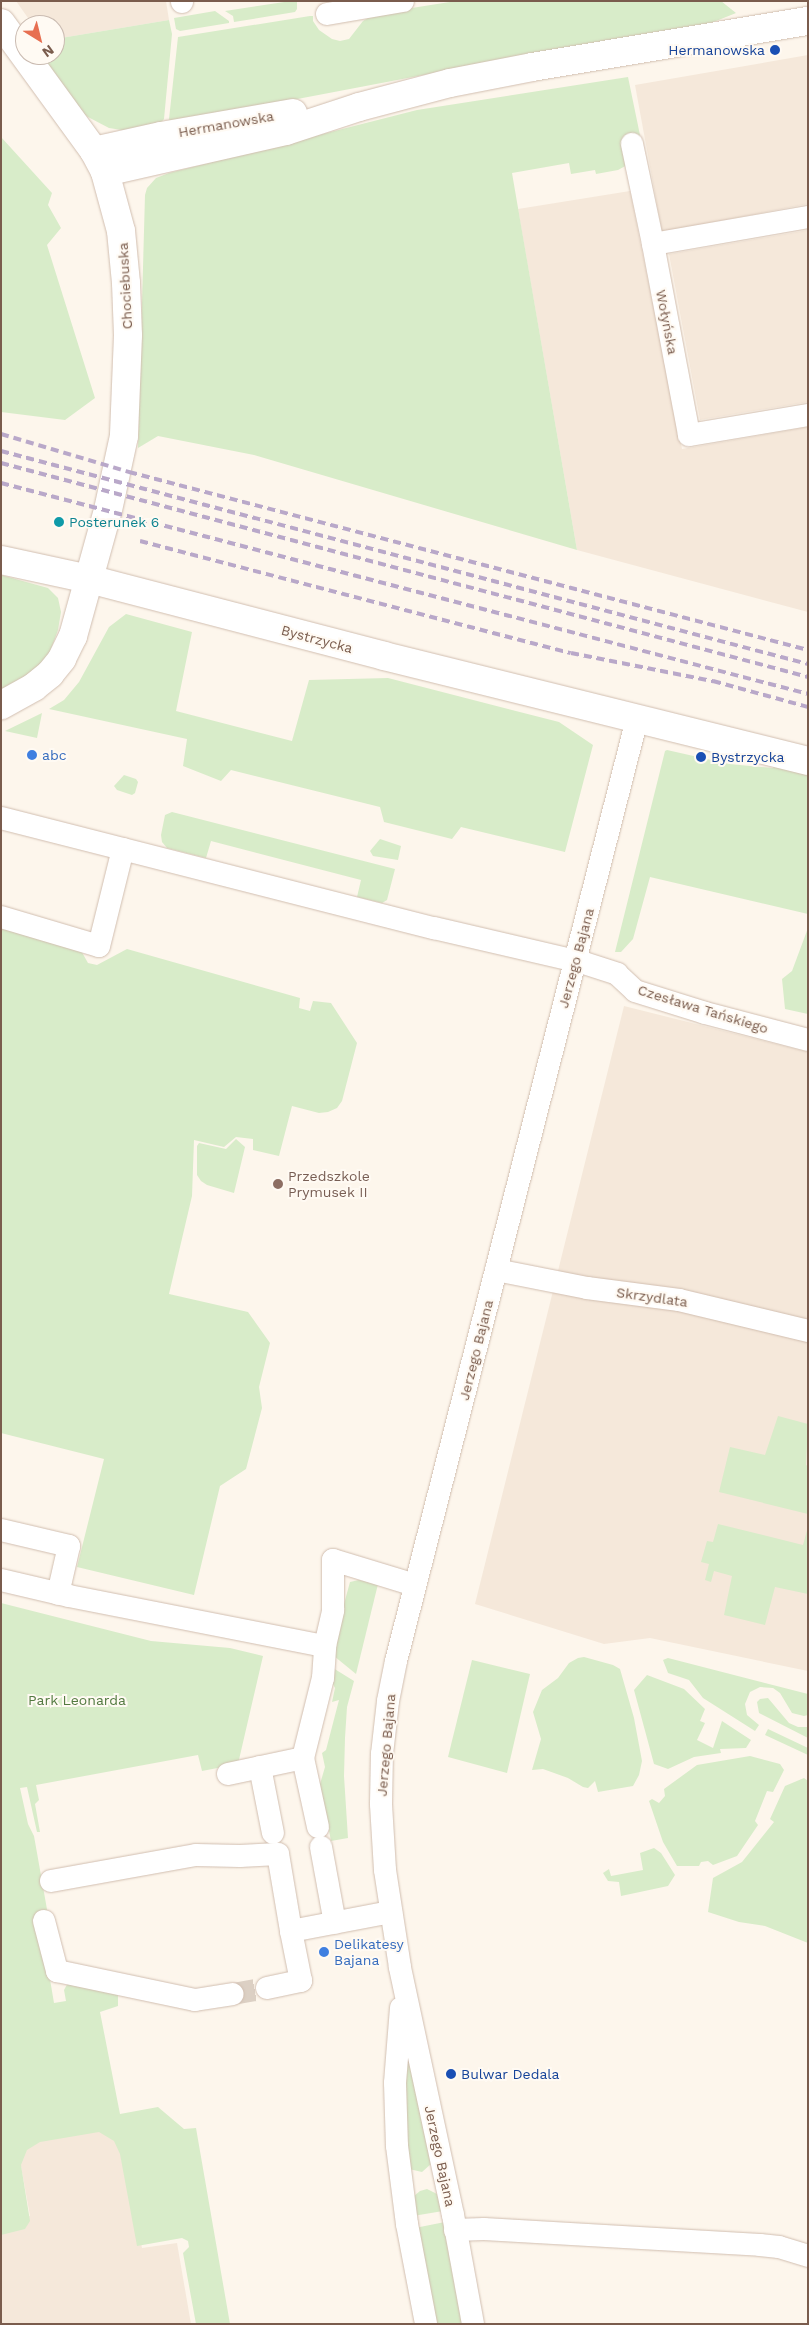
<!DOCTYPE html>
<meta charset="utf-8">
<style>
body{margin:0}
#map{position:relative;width:809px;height:2325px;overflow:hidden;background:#fdf6ec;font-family:"Work Sans",sans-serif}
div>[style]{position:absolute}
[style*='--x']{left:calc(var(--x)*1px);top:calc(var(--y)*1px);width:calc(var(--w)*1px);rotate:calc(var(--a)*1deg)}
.residential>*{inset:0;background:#f5e8da}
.green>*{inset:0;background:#d8ecc9}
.minor-tunnel>*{height:22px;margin-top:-11px;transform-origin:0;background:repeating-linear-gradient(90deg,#dcd0c4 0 22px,transparent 0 33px)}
.roads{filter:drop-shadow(0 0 1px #d1beb0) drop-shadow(0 0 1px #d1beb0)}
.minor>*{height:22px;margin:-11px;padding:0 11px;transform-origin:11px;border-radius:11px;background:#fff}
.tertiary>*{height:28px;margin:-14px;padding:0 14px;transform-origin:14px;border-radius:14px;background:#fff}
.rail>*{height:4px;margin-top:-2px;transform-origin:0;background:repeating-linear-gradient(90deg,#b9a8c9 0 8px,transparent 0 13px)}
.dots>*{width:14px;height:14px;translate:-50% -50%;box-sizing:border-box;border:2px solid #fffaf3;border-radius:50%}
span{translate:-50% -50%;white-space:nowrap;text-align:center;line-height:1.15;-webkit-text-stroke:4px #fffaf3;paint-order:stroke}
.transit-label{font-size:14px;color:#164399}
.right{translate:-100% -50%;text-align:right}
.left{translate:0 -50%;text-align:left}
.street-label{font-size:14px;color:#7a5c4d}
.culture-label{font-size:14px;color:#0d838f}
.shop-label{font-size:14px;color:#366cbe}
.education-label{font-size:14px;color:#785e54}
.park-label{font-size:14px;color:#537a41}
.frame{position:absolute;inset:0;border:2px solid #7a5c4d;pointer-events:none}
.north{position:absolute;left:15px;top:15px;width:50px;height:50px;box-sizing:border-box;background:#fffaf3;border:1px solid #cabbb1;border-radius:50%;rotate:144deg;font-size:14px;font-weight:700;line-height:20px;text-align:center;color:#7a5c4d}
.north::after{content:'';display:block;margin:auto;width:18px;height:22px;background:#e76f51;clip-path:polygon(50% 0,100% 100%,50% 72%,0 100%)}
</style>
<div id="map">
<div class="residential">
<div style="clip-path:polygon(16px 1px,166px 1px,169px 20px,55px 39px,55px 25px,33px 25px)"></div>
<div style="clip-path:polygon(808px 55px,808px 204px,662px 232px,635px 85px)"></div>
<div style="clip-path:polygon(630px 191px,682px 449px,808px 427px,808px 612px,577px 550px,518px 209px)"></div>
<div style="clip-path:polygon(808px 230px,808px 402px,700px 420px,669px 254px)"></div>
<div style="clip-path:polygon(624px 1006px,808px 1052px,808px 1671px,650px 1638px,604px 1644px,475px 1604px)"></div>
<div style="clip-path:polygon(118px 2123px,142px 2248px,177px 2243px,191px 2324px,1px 2324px,1px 2222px,30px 2216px,17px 2144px)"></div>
</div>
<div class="green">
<div style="clip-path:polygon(291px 1px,297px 1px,297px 9px,295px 12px,234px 22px,233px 16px,225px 11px)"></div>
<div style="clip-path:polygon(456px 1px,721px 1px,736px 13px,696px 29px,497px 61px,171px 123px,169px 119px,178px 37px,310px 16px,313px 16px,313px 21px,319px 30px,332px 39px,340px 41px,349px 39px,363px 21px,374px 14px)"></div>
<div style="clip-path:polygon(215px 11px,229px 21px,229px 23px,180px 31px,176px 29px,174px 18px)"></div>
<div style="clip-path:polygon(169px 20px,172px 34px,164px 119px,159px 125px,128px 131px,109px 128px,88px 117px,76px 108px,42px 55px,55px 55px,55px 39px)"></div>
<div style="clip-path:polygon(628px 77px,641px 140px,629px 164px,618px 170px,596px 174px,595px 170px,571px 174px,569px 163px,512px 173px,577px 550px,254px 455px,158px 436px,138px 448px,145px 195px,147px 188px,156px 178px,169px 173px,417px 110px)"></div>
<div style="clip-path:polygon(1px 137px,52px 193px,48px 205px,61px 228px,47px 245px,95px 398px,65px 420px,1px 412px)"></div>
<div style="clip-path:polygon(1px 575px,48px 588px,58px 598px,61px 612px,58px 630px,50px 652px,36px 671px,1px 691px)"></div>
<div style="clip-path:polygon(126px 614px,192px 632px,176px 711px,292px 741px,309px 680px,388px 678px,559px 722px,593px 745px,565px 852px,461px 827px,452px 839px,384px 822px,380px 807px,231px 770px,221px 781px,183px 766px,187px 739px,49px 709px,64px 700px,79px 682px,109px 627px)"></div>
<div style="clip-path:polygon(42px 713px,37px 738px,5px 731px)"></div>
<div style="clip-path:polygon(667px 750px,729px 764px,773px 768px,774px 765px,808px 773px,808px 914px,650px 877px,633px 939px,621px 952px,615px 952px,665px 751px)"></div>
<div style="clip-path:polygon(124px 775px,136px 779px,138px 782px,135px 793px,132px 795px,117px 790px,114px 786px)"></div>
<div style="clip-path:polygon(172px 812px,395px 869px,387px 900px,382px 903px,357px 897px,361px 880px,211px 841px,206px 858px,167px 848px,162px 842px,161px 835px,165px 815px)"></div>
<div style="clip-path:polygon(380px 839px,401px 846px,398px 860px,373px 856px,370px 851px)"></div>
<div style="clip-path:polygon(1px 928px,79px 947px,88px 963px,97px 965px,127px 949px,300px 998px,299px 1008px,310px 1011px,313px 1001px,331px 1003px,357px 1043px,342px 1101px,337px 1108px,328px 1112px,319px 1113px,292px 1106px,279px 1156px,253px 1150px,253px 1139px,236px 1137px,224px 1147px,194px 1140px,192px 1196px,169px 1294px,248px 1312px,270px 1343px,259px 1387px,262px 1408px,246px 1469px,220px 1486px,194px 1595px,77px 1567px,104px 1459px,1px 1433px)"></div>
<div style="clip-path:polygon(808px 928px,808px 1014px,785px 1009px,782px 979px,792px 971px)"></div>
<div style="clip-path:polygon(236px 1139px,245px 1147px,234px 1193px,207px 1185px,201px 1181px,197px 1175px,197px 1146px,199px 1143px,226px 1149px)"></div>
<div style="clip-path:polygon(778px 1416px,808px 1424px,806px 1465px,808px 1466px,808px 1514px,719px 1492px,730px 1447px,765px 1455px)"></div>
<div style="clip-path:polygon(718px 1524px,803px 1545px,808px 1527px,808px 1594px,775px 1587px,765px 1625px,724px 1615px,732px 1576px,714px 1571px,711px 1582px,705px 1580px,709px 1564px,701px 1562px,707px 1541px,713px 1542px)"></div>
<div style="clip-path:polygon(359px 1580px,378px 1584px,356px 1674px,334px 1656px,335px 1637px,350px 1582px)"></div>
<div style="clip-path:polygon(1px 1603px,151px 1641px,230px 1648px,263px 1656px,238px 1764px,202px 1771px,198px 1755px,36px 1785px,39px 1800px,35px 1804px,40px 1832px,37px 1832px,27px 1787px,20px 1788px,28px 1824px,34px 1836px,48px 1915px,40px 1920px,54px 2003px,66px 2001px,64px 1990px,69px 1981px,118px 1991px,118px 2006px,100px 2012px,120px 2114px,158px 2107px,184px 2129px,196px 2128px,230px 2324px,196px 2324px,183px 2253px,189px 2247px,188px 2241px,182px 2238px,137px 2246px,120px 2154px,114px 2141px,99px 2132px,40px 2142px,27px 2150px,21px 2165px,30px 2221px,25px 2229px,1px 2235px)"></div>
<div style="clip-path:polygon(584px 1657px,613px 1665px,620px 1669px,634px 1718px,642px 1761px,639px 1775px,633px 1786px,598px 1792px,595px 1781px,588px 1788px,583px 1787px,568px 1778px,543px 1769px,532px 1770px,541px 1739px,533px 1712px,542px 1690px,558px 1678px,569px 1663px,578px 1658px)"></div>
<div style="clip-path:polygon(668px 1658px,808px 1694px,808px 1715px,804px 1716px,792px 1713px,780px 1693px,773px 1688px,760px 1687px,750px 1692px,745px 1704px,747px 1715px,759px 1725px,755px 1731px,703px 1698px,689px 1680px,668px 1673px,663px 1660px)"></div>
<div style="clip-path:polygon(472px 1660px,530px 1674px,507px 1773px,448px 1757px)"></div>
<div style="clip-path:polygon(333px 1668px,354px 1681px,347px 1707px,345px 1738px,344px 1776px,348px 1838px,331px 1841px,320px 1784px,325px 1767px,322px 1753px,326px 1750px,339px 1700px,332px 1702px,335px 1688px,330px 1678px)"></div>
<div style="clip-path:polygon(647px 1675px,684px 1689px,705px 1709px,700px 1721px,705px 1723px,697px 1740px,713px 1748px,722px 1721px,751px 1740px,746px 1748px,720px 1749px,721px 1753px,694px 1757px,668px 1769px,654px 1764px,634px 1690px)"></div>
<div style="clip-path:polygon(768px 1698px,789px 1723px,798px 1727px,808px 1727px,808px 1738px,759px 1713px,757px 1702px,760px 1699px)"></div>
<div style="clip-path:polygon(768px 1729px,808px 1748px,808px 1755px,765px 1735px)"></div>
<div style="clip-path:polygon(750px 1756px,780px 1764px,784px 1770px,773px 1792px,767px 1791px,755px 1821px,758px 1825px,737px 1856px,713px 1865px,708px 1861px,701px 1862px,699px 1866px,677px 1866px,663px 1842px,649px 1801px,652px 1799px,659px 1803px,665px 1796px,664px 1789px,697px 1765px)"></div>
<div style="clip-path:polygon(804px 1778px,808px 1781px,808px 1943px,765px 1926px,739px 1922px,708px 1912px,713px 1878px,742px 1862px,774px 1822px,770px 1819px,785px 1786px)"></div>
<div style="clip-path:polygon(654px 1848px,661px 1853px,675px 1875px,668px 1886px,621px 1896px,619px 1882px,608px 1881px,603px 1873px,609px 1869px,611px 1876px,643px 1870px,640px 1853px)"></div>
<div style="clip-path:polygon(406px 2034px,431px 2164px,422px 2172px,409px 2169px,405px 2164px)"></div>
<div style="clip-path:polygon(427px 2189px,437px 2194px,443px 2211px,413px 2216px,414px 2196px,420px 2191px)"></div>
<div style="clip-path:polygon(445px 2222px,464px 2324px,433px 2324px,415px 2228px)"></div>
</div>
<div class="minor-tunnel">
<div style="--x:233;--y:1994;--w:35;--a:-10"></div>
</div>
<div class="roads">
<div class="minor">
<div style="--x:182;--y:1;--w:1;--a:90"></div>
<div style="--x:327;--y:14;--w:77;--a:-9.7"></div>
<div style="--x:632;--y:144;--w:102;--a:78.1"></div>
<div style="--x:808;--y:217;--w:157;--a:170.1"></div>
<div style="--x:653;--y:244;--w:194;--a:79.3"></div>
<div style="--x:689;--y:435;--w:121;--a:-9.5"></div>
<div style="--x:1;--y:818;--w:447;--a:14.3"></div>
<div style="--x:434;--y:928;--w:154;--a:13.1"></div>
<div style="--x:584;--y:963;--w:35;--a:18"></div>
<div style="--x:617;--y:974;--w:25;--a:43"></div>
<div style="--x:635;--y:991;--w:73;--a:17.4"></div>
<div style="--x:705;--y:1013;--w:106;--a:14.7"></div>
<div style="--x:1;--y:917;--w:102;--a:16.5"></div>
<div style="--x:99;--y:946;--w:100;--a:-76.1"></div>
<div style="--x:496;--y:1270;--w:93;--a:11.2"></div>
<div style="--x:587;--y:1288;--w:93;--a:7.4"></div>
<div style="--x:679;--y:1300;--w:133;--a:13.5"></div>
<div style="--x:1;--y:1530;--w:70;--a:13.2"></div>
<div style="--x:69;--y:1546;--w:49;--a:102.9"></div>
<div style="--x:1;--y:1580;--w:70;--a:13.2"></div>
<div style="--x:69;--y:1596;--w:261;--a:11.1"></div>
<div style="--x:325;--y:1646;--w:37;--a:-77"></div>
<div style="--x:333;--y:1610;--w:50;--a:-90"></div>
<div style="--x:333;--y:1560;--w:86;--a:17"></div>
<div style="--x:260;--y:1767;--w:67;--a:78.9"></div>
<div style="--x:228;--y:1774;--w:77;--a:-12"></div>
<div style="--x:318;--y:1827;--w:71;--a:-102.3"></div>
<div style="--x:303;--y:1758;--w:82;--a:-76"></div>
<div style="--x:323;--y:1678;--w:32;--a:-86"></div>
<div style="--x:321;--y:1847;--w:77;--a:79.6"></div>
<div style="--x:51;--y:1881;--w:147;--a:-10.2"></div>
<div style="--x:196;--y:1855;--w:44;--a:1.3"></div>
<div style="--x:240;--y:1856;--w:38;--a:-3"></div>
<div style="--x:278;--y:1854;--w:78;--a:80.4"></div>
<div style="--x:44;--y:1921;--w:52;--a:75.4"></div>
<div style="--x:57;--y:1971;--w:141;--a:11.9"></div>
<div style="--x:195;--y:2000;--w:38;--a:-9"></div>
<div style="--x:267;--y:1988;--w:35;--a:-12"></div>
<div style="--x:301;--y:1981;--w:51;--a:-101.3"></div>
<div style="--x:291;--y:1931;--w:102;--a:-10.8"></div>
<div style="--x:401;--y:2008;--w:75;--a:94.6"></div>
<div style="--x:395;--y:2083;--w:63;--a:88.2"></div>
<div style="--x:397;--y:2146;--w:79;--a:82.7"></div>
<div style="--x:407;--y:2224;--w:102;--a:79.2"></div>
<div style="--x:455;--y:2230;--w:29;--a:-2"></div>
<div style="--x:484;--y:2229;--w:276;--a:3.3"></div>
<div style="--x:760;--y:2245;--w:19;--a:6"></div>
<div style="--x:779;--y:2247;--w:30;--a:17"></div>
<div style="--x:473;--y:2324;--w:111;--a:-100.4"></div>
<div style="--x:453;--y:2215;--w:254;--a:-102.1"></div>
<div style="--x:400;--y:1967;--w:98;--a:-98.8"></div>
<div style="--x:385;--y:1870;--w:66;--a:-93.5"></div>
<div style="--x:381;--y:1804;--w:50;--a:-88.9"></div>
<div style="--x:382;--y:1754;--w:53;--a:-83.5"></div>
<div style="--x:388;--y:1701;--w:41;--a:-78.7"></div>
<div style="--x:396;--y:1661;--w:972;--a:-75.65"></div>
</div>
<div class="tertiary">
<div style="--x:1;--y:23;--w:158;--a:54"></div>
<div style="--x:94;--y:151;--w:24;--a:62"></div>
<div style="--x:105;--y:172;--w:61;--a:74.8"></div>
<div style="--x:121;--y:231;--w:52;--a:84.5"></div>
<div style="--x:126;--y:283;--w:52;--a:87.8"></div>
<div style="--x:128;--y:335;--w:101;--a:92.3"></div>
<div style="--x:124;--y:436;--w:76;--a:102.2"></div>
<div style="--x:108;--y:510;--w:131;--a:105.5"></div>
<div style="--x:73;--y:636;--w:25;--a:116"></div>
<div style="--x:62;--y:659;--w:19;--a:129"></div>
<div style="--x:50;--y:674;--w:21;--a:141"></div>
<div style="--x:34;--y:687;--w:38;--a:151"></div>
<div style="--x:94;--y:151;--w:69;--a:-12.6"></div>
<div style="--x:161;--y:136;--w:134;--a:-9.9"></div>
<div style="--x:105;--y:172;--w:186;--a:-12.8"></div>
<div style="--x:286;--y:131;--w:77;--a:-18.2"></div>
<div style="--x:359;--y:107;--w:94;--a:-14.8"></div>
<div style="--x:450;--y:83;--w:84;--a:-11"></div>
<div style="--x:532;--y:67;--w:280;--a:-9.5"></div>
<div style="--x:1;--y:560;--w:90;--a:12.2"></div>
<div style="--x:89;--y:579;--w:305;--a:14.6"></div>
<div style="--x:384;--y:656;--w:437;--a:13.9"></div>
</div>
</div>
<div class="rail">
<div style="--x:1;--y:434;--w:134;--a:16.5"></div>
<div style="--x:129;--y:472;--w:702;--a:14.69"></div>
<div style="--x:1;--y:451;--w:835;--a:14.79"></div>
<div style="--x:1;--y:463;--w:835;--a:14.85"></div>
<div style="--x:1;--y:483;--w:834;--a:14.65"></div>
<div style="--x:140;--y:541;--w:445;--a:14.6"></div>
<div style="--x:571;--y:653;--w:145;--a:11.2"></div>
<div style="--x:713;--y:681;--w:98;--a:15.3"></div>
</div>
<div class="dots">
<div style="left:775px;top:50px;background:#1a4fb4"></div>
<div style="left:59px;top:522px;background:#0f9aa8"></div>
<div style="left:32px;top:755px;background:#3f7fe0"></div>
<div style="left:701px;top:757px;background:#1a4fb4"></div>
<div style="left:278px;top:1184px;background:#8d6e63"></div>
<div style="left:324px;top:1952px;background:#3f7fe0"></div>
<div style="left:451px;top:2074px;background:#1a4fb4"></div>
</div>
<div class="transit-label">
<span class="right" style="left:765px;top:50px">Hermanowska</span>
<span class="left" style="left:711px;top:757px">Bystrzycka</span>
<span class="left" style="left:461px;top:2074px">Bulwar Dedala</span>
</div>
<div class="street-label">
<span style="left:226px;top:124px;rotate:-10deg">Hermanowska</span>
<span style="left:125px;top:286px;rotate:-93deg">Chociebuska</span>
<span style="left:667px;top:322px;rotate:79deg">Wołyńska</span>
<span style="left:317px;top:639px;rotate:15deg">Bystrzycka</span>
<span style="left:576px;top:958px;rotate:-75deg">Jerzego Bajana</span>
<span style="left:703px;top:1009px;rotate:17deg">Czesława Tańskiego</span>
<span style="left:652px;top:1297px;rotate:8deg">Skrzydlata</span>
<span style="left:476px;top:1350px;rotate:-76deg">Jerzego Bajana</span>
<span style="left:386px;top:1745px;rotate:-85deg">Jerzego Bajana</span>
<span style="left:440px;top:2156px;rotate:78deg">Jerzego Bajana</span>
</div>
<div class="culture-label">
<span class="left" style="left:69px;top:522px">Posterunek 6</span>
</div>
<div class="shop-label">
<span class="left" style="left:42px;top:755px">abc</span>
<span class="left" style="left:334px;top:1952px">Delikatesy<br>Bajana</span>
</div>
<div class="education-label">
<span class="left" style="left:288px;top:1184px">Przedszkole<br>Prymusek II</span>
</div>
<div class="park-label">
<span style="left:77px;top:1700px">Park Leonarda</span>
</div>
<div class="frame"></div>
<div class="north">N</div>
</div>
